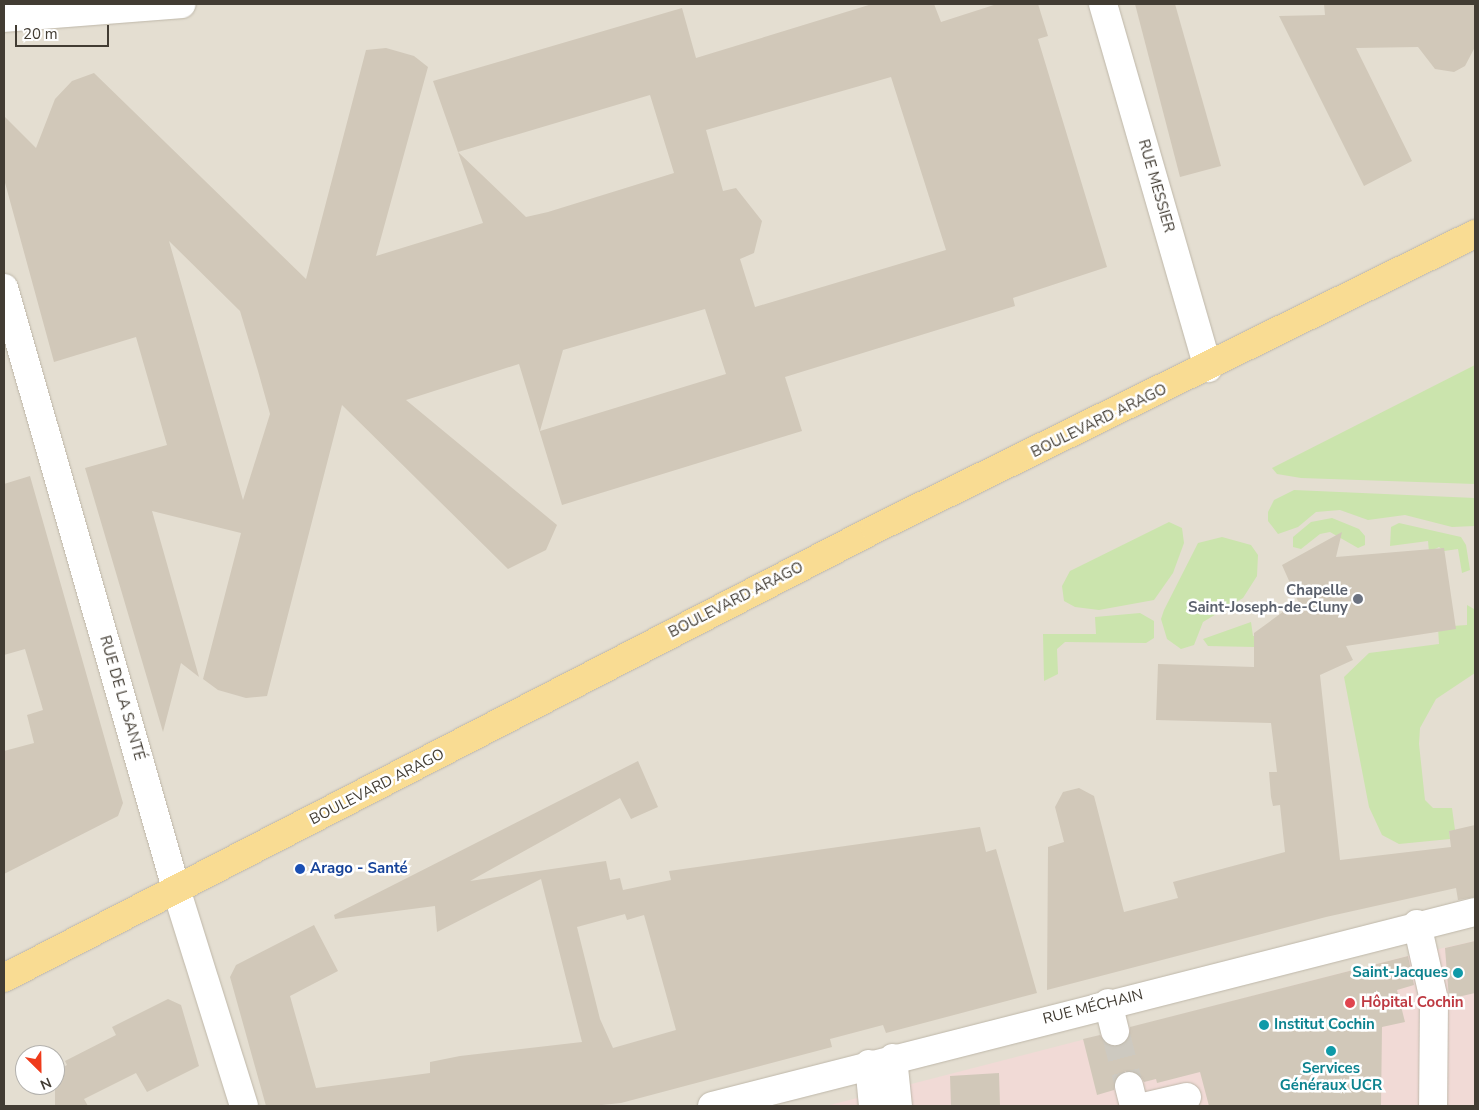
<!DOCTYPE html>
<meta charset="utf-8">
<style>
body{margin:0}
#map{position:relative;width:1479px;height:1110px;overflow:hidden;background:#f0ece3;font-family:"Nunito Sans",sans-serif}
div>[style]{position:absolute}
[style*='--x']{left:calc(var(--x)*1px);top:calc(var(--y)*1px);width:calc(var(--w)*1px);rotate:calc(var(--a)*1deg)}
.residential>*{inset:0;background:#e4ded1}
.medical>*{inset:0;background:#f1dad6}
.green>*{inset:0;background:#cbe4ad}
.building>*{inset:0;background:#d1c8b9}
.minor-tunnel>*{height:28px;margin-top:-14px;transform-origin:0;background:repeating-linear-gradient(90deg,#cdc9c0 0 28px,transparent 0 42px)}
.roads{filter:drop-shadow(0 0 1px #beb7a9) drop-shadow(0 0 1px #beb7a9)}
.minor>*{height:28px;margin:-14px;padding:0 14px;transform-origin:14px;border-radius:14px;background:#fff}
.major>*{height:28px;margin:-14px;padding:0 14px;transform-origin:14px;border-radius:14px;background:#f9dc93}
.dots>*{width:14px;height:14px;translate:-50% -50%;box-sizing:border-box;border:2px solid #fff;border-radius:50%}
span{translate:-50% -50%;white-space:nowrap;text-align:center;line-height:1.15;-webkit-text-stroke:5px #fff;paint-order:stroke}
.street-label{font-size:15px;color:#423c33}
.worship-label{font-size:15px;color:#5b616d;font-weight:700}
.right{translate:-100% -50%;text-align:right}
.transit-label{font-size:15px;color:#164399;font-weight:700}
.left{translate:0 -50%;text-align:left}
.culture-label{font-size:15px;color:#0d838f;font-weight:700}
.health-label{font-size:15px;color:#be3a42;font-weight:700}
.frame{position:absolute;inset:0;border:5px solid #423c33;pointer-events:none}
.north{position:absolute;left:15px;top:1045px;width:50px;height:50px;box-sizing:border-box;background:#fff;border:1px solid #b3b1ad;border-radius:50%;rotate:157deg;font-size:14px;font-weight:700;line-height:20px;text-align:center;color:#423c33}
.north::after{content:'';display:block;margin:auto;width:18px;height:22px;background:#ef3b1b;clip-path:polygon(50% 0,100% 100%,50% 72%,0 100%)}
.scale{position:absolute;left:15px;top:25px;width:94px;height:22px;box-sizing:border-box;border:2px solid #423c33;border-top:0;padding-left:6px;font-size:15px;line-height:18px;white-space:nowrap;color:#423c33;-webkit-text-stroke:4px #fff;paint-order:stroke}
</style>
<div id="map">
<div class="residential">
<div style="clip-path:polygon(evenodd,4px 4px,1475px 4px,1475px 1106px,4px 1106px,4px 4px,25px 1055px,55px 1055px,55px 1085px,25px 1085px,25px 1055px)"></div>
</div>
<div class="medical">
<div style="clip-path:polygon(1475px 941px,1475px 1106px,826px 1106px,1411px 955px)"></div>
</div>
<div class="green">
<div style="clip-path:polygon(1475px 365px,1475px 484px,1301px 478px,1277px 474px,1272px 468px)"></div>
<div style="clip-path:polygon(1294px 490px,1475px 498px,1475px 526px,1452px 527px,1405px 515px,1368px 520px,1340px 510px,1316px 512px,1298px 527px,1278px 534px,1268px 521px,1268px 512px,1274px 500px)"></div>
<div style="clip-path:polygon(1332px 518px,1359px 529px,1365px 536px,1365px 545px,1358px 548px,1330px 532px,1320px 534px,1301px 549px,1293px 547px,1293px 537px,1311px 522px)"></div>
<div style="clip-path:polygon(1169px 522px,1182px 528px,1184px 543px,1173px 573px,1154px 600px,1099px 610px,1075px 607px,1064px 601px,1062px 586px,1070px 571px)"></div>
<div style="clip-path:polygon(1399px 523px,1461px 537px,1466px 545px,1470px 570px,1462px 573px,1458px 549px,1444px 551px,1439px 547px,1429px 552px,1428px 541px,1390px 546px,1391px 527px)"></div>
<div style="clip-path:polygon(1222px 537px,1251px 545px,1258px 555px,1257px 576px,1243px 598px,1203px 622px,1194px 645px,1181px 649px,1167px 639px,1161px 619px,1164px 610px,1198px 543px)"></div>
<div style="clip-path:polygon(1467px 605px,1474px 609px,1475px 673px,1436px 699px,1420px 728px,1419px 744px,1425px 800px,1433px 808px,1452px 808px,1455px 830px,1449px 831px,1450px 839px,1399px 844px,1382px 835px,1369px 807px,1344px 677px,1369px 653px,1439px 644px,1438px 627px,1467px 625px)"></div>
<div style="clip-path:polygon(1140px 613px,1154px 621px,1154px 638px,1146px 643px,1065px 642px,1057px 649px,1058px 674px,1044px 681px,1043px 634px,1096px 634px,1095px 617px)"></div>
<div style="clip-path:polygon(1251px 622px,1253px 636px,1261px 635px,1267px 642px,1254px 641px,1254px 647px,1208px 646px,1203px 639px)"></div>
</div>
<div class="building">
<div style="clip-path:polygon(evenodd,872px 4px,934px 4px,941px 22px,997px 4px,1038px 4px,1048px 36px,1038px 39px,1107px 267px,1013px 298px,1015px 306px,785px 377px,802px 431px,562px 505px,519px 364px,406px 400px,557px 525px,546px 550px,508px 569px,342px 405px,267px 696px,246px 698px,218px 690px,203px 679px,241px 533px,152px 511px,199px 677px,181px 663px,163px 732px,85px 468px,167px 445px,136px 337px,54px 362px,4px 179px,4px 116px,36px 148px,55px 99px,72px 81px,94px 73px,306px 279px,366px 50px,386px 48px,414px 56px,428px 67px,376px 256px,483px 223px,433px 81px,682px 8px,696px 58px,872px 4px,891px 77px,946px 250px,755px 307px,740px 259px,754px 253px,762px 221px,736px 188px,723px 191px,706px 130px,891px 77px,872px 4px,650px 95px,674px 173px,548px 212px,526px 217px,458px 152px,650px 95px,872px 4px,169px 241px,240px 311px,258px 371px,270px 414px,243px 500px,169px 241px,872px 4px,705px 309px,726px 374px,540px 431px,563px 350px,705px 309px)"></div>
<div style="clip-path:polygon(1135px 4px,1175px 4px,1221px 166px,1180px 177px)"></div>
<div style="clip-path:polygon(1324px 4px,1475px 4px,1475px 47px,1465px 66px,1454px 72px,1435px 69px,1418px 47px,1356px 48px,1412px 161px,1364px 186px,1279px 16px,1325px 15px)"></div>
<div style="clip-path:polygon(30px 476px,123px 803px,118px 816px,4px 874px,4px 751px,34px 743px,27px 715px,43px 710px,25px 649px,4px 655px,4px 484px)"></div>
<div style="clip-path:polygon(1342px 532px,1336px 557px,1444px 548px,1456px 629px,1346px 646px,1353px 660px,1320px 675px,1340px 860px,1451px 847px,1449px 831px,1475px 825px,1475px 897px,1458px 900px,1456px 888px,1326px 917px,1047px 990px,1048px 847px,1064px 842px,1055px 807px,1063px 792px,1079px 788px,1094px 796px,1124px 912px,1178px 898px,1173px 882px,1285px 852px,1280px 805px,1273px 806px,1271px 797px,1269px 772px,1277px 772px,1271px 723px,1156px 720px,1158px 664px,1254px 667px,1254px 633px,1298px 601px,1282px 565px)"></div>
<div style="clip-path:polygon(evenodd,638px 761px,658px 807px,631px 819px,620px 798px,470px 881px,606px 861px,610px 880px,620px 878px,623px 890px,671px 880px,669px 871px,980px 827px,986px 852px,996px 849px,1037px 993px,886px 1033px,883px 1025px,830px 1039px,832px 1047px,621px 1103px,592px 1106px,266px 1106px,230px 977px,236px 965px,314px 925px,338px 971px,290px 996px,316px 1088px,430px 1073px,430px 1062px,460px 1056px,582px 1042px,541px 879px,437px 932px,435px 906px,335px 919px,334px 915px,638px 761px,625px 914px,627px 920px,644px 915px,676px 1030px,613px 1048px,600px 1019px,577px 927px,625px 914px)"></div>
<div style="clip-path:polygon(1475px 941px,1475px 993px,1449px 999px,1445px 948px)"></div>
<div style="clip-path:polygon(1408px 956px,1414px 985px,1397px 990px,1405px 1022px,1382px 1027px,1381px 1106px,1209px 1106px,1200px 1072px,1157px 1083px,1156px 1079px,1144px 1082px,1140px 1075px,1126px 1071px,1118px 1075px,1114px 1090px,1097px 1095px,1083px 1039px,1100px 1035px,1110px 1046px,1119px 1046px,1130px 1036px,1130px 1027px)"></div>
<div style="clip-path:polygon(168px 999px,181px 1005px,199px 1066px,147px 1092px,136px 1073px,84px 1099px,88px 1106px,55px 1106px,55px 1071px,67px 1065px,65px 1061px,116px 1035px,112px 1027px)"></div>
<div style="clip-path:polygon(999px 1073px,1000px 1106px,951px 1106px,950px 1076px)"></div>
</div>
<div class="minor-tunnel">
<div style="--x:1115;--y:1031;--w:57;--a:75.7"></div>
</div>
<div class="roads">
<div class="minor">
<div style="--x:1103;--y:4;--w:379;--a:73.9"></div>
<div style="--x:4;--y:18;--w:178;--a:-4.5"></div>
<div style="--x:4;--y:288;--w:628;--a:74.02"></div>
<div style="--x:177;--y:892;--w:224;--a:72.6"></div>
<div style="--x:1417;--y:924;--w:78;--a:77.4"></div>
<div style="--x:1434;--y:1000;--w:106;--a:90.5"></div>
<div style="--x:1108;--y:1003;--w:29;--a:76"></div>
<div style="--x:893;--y:1058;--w:48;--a:84.1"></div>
<div style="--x:869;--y:1064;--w:42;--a:84.6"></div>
<div style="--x:1129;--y:1086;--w:21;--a:76"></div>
<div style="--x:712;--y:1106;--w:787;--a:-14.27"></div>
<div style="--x:1148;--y:1106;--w:40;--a:-13"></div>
</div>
<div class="major">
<div style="--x:4;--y:978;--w:980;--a:-27.27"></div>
<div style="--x:875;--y:529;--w:669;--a:-26.18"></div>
</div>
</div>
<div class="dots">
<div style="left:1358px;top:599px;background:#6b7280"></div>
<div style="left:300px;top:869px;background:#1a4fb4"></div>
<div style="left:1458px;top:973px;background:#0f9aa8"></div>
<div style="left:1350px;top:1003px;background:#e0444e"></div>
<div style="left:1264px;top:1025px;background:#0f9aa8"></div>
<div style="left:1331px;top:1051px;background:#0f9aa8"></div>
</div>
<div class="street-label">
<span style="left:1156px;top:186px;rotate:74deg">RUE MESSIER</span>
<span style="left:1099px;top:421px;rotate:-26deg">BOULEVARD ARAGO</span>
<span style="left:736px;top:600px;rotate:-27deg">BOULEVARD ARAGO</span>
<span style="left:122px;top:698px;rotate:74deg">RUE DE LA SANTÉ</span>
<span style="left:377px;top:787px;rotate:-27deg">BOULEVARD ARAGO</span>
<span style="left:1093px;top:1007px;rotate:-14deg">RUE MÉCHAIN</span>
</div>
<div class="worship-label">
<span class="right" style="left:1348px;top:599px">Chapelle<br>Saint-Joseph-de-Cluny</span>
</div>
<div class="transit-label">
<span class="left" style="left:310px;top:869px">Arago - Santé</span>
</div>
<div class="culture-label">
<span class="right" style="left:1448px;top:973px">Saint-Jacques</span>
<span class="left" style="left:1274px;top:1025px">Institut Cochin</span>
<span style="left:1331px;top:1077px">Services<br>Généraux UCR</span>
</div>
<div class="health-label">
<span class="left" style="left:1361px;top:1003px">Hôpital Cochin</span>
</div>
<div class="frame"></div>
<div class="north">N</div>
<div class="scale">20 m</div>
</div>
